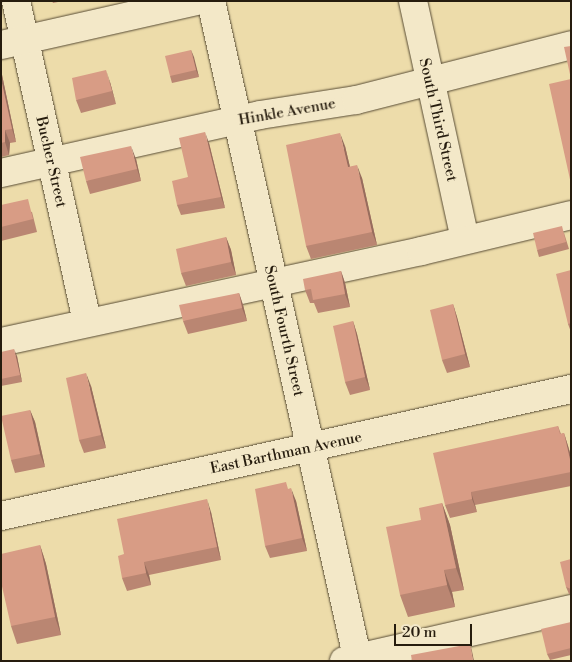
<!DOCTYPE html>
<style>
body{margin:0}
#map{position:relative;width:572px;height:662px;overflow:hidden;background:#eddcaa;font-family:"Libre Bodoni",serif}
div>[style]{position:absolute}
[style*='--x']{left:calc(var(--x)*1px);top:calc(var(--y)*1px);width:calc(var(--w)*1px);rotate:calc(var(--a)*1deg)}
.roads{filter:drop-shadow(0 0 1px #584c35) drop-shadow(0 0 1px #584c35)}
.minor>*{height:28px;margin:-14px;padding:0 14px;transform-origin:14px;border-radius:14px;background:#f3e8c8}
.wall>*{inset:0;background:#ba8672}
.shaded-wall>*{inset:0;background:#976d5d}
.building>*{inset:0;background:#d89c85}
span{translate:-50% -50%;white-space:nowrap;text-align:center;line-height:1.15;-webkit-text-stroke:4px #f3e8c8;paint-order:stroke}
.street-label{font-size:15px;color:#261c0e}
.frame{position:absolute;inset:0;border:2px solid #261c0e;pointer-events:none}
.scale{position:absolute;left:394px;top:624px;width:78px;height:22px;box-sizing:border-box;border:2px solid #261c0e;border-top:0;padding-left:6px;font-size:15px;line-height:18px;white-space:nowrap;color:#261c0e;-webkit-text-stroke:4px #f3e8c8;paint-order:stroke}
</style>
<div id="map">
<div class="roads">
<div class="minor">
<div style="--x:16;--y:1;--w:329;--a:77.5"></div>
<div style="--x:211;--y:1;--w:676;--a:77.44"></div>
<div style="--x:413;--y:1;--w:244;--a:77.7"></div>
<div style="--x:1;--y:45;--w:201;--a:-12.7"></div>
<div style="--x:1;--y:173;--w:265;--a:-12.6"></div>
<div style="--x:260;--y:115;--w:97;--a:-8.9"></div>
<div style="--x:356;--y:100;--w:222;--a:-14.3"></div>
<div style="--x:1;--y:342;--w:430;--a:-12.2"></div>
<div style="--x:421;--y:251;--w:154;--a:-13.5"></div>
<div style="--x:1;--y:516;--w:584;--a:-12.56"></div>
<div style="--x:344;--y:661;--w:233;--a:-12.9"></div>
</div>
</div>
<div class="wall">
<div style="clip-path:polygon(52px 1px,63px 1px,53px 3px)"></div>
<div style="clip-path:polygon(191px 50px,199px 77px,172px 83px,170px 76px)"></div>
<div style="clip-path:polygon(1px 70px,16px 142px,10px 143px,9px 155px,1px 157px)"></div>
<div style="clip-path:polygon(110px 82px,116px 104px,81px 113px,76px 100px)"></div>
<div style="clip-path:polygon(209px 143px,225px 208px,181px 215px,177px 205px,188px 177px)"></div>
<div style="clip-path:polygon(345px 146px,350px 167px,362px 178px,377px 245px,311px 259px,306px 246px)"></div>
<div style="clip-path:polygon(136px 159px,141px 181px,90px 194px,86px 181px)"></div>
<div style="clip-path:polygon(1px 205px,32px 212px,37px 232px,1px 241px)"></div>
<div style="clip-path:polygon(564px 233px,569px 249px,539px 257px,537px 250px)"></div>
<div style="clip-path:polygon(226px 237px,231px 250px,236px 275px,186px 286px,181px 273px)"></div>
<div style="clip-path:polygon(571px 270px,571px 332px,568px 324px)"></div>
<div style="clip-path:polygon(341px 271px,345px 283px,350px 307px,318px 313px,314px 303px,310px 303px,305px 290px)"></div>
<div style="clip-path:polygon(239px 293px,243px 305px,247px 321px,188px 334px,183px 321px)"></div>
<div style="clip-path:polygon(453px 304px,457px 317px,470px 367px,447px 373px,442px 360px)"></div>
<div style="clip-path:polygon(353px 321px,357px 334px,370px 390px,350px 395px,345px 382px)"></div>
<div style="clip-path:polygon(1px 352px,17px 356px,22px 382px,1px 386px)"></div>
<div style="clip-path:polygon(91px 386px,106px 448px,84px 453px,79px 440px)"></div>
<div style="clip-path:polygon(30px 410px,35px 422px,45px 467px,15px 473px,11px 460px)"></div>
<div style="clip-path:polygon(558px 426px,561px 434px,564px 433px,568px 446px,571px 456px,571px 486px,475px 505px,477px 512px,450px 518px,445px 505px)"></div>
<div style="clip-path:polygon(289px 489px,296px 501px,307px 551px,270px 558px,265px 546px)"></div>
<div style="clip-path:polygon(442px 503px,450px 525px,464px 590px,452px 592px,455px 607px,408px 617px,400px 595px,421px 520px)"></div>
<div style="clip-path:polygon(211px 512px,221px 560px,149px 575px,151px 585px,127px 591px,122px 578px,124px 554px)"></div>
<div style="clip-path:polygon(40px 545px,46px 564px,61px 635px,17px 644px,11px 626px)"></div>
<div style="clip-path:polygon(571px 559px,571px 594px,569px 594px,566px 587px)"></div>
<div style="clip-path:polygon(571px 622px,571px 655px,550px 660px,547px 654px)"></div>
</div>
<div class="shaded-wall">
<div style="clip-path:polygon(191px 50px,194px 57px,199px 77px,196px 70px)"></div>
<div style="clip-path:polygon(1px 70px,16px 142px,12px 129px,1px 79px)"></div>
<div style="clip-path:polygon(106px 70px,110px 82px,116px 104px,112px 91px)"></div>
<div style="clip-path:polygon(5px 130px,10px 143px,9px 155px,5px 142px)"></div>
<div style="clip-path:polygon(205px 132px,209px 143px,225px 208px,221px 197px)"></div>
<div style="clip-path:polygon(340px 133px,345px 146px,353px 180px,348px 167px)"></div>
<div style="clip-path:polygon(131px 146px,136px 159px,141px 181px,137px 169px)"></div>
<div style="clip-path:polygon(357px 165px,362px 178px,377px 245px,372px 232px)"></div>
<div style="clip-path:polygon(226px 237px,231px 250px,236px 275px,231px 262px)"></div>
<div style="clip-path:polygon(341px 271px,345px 283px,350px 307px,345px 294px)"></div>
<div style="clip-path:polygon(239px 293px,243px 305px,247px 321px,242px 308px)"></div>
<div style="clip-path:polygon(453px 304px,457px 317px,470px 367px,465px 354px)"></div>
<div style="clip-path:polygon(353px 321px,357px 334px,370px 390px,365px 377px)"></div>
<div style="clip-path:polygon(14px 349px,17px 356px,22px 382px,20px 375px)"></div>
<div style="clip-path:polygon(86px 373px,91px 386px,106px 448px,101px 435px)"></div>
<div style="clip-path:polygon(30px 410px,35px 422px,45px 467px,40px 454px)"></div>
<div style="clip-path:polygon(564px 433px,568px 446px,571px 456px,571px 464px)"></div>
<div style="clip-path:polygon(291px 488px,296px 501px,307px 551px,302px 538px)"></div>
<div style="clip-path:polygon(471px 492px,475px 505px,477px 512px,472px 499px)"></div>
<div style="clip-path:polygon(207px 499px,211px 512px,221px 560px,217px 547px)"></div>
<div style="clip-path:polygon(442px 503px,450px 525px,464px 590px,456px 568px)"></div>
<div style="clip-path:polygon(40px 545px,46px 564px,61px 635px,55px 617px)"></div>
<div style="clip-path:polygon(144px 562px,149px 575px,151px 585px,146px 573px)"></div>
<div style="clip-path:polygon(444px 570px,452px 592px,455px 607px,447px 585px)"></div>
<div style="clip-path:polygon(470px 644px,472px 651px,474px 661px,473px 661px)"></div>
</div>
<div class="building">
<div style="clip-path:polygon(571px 46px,571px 184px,549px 84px,571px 79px,564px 47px)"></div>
<div style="clip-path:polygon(191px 50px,196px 70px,170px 76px,165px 56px)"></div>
<div style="clip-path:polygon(106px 70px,112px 91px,76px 100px,72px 78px)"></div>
<div style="clip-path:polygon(1px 79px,12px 129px,5px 130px,5px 142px,1px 143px)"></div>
<div style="clip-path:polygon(205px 132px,221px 197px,177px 205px,172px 181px,188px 177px,179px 138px)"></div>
<div style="clip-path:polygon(340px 133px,348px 167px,357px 165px,372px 232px,306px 246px,286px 145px)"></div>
<div style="clip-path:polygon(131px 146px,137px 169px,86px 181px,80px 157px)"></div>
<div style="clip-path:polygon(28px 199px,33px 219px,1px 227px,1px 205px)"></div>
<div style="clip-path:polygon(562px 226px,566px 242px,537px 250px,533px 233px)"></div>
<div style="clip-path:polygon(226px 237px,231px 262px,181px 273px,176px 249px)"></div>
<div style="clip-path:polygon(571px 270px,571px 323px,568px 324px,556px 274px)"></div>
<div style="clip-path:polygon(341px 271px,345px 294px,313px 300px,311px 289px,305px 290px,303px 279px)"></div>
<div style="clip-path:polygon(239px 293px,242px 308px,183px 321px,179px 305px)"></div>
<div style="clip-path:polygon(453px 304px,465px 354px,442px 360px,430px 310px)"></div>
<div style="clip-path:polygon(353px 321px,365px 377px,345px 382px,333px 326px)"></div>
<div style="clip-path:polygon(14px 349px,20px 375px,1px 379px,1px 352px)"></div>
<div style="clip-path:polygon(86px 373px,101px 435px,79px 440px,66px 378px)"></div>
<div style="clip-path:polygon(30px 410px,40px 454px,11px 460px,1px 416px)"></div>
<div style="clip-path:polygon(558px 426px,560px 434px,564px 433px,571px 464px,571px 472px,471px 492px,472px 499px,445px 505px,433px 453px)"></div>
<div style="clip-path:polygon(286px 482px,288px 489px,291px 488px,302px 538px,265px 546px,255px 489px)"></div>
<div style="clip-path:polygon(207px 499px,217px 547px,144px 562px,146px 573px,122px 578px,118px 556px,124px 554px,117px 519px)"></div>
<div style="clip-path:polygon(442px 503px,456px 568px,444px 570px,447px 585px,400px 595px,386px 527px,421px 520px,419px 508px)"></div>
<div style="clip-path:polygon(40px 545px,55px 617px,11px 626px,1px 582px,1px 554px)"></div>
<div style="clip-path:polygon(571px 559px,571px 589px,566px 587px,560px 562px)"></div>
<div style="clip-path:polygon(571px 622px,571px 648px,547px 654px,541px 629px)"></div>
<div style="clip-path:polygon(470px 644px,473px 661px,412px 661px,411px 655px)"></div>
</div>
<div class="street-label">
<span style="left:287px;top:112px;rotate:-10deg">Hinkle Avenue</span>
<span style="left:438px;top:120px;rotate:77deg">South Third Street</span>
<span style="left:51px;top:162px;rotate:77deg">Bucher Street</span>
<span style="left:284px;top:331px;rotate:77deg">South Fourth Street</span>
<span style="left:286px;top:453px;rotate:-12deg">East Barthman Avenue</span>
</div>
<div class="frame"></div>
<div class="scale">20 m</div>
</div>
